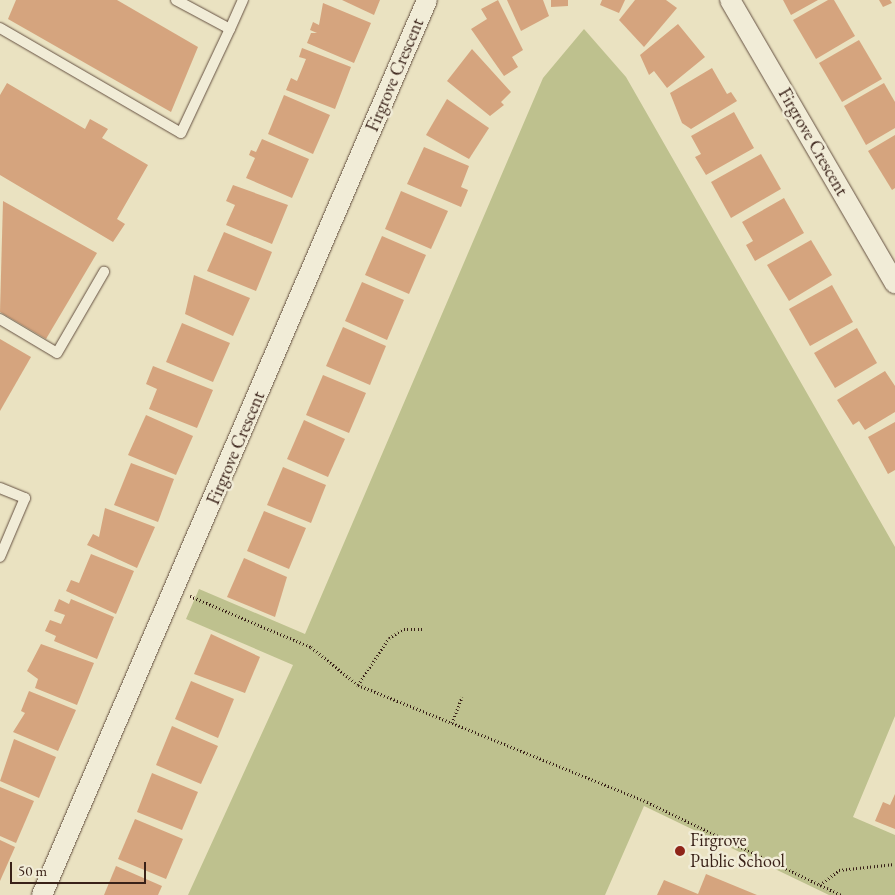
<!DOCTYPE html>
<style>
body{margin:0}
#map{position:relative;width:895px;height:895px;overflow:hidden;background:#eae2c1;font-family:"EB Garamond",serif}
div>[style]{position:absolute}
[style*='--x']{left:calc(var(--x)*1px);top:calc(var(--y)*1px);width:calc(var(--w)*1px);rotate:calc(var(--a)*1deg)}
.green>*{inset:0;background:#bec18e}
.building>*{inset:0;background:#d5a47e}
.path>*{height:3px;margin-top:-1.5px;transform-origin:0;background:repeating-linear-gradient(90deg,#392118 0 1px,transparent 0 3.5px)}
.roads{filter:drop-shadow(0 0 1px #655142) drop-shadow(0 0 1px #655142)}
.service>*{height:10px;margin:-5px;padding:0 5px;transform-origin:5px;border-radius:5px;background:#f1ecd7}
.minor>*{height:20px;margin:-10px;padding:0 10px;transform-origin:10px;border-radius:10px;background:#f1ecd7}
.dots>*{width:14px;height:14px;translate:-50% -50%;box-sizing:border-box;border:2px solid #f1ecd7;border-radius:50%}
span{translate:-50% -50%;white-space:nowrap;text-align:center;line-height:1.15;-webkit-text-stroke:5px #f1ecd7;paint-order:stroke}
.street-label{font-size:18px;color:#392118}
.poi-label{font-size:18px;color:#392118}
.left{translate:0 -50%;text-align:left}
.scale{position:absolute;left:10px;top:862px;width:136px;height:22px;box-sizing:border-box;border:2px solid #392118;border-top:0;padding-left:6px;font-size:15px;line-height:18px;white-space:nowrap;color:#392118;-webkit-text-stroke:4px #f1ecd7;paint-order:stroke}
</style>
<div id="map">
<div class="green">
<div style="clip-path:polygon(584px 29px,626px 77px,895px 547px,895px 716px,853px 817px,895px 835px,895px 895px,829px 895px,644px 806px,605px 895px,188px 895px,293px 665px,186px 619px,199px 589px,305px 634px,543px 78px)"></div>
</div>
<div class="building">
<div style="clip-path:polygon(16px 0,117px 0,198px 47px,171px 112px,8px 19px)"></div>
<div style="clip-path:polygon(342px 0,380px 0,374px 15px)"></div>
<div style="clip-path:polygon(498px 0,523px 50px,512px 57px,518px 67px,504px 76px,471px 29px,487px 19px,481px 9px)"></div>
<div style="clip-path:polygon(507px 0,543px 0,549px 16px,521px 31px)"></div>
<div style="clip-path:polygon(551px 0,568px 0,568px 6px,551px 7px)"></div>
<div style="clip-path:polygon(602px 0,625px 0,619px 13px,600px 5px)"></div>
<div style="clip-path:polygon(635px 0,666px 0,677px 8px,644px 47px,619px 20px)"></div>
<div style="clip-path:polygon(783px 0,818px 0,791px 15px)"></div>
<div style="clip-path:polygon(828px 0,834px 0,855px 36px,816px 59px,793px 20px)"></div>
<div style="clip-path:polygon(879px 0,890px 0,892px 3px,883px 7px)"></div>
<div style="clip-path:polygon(323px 3px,371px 23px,354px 63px,307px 43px,311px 33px,317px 33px,310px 30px,313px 22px,319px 25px)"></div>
<div style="clip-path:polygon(678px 24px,705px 57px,667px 88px,654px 71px,649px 75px,640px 55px)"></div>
<div style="clip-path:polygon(859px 40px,882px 79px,842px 102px,819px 63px)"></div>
<div style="clip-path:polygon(302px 48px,351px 67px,335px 109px,286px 90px,291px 78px,297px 81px,306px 59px,299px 57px)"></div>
<div style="clip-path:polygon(472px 49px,511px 92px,501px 102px,504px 105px,490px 116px,447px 81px)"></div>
<div style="clip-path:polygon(712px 68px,727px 94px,731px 92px,737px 101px,691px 129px,682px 123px,670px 93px)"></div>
<div style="clip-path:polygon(7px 83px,85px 129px,90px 119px,108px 129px,102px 138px,148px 165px,117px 219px,125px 224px,113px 242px,0 175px,0 95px)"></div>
<div style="clip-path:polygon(884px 83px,895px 102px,895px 128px,866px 145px,844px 106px)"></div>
<div style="clip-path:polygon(284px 95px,330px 115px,313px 154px,268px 134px)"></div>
<div style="clip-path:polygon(447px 99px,489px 128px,469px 159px,426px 135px)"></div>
<div style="clip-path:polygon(734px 112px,754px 148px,706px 175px,695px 157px,701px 154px,691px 136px)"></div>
<div style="clip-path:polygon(895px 135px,895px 188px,892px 190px,868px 151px)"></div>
<div style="clip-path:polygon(262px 139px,309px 159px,292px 198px,246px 178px,255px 158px,249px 155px,251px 150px,256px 152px)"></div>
<div style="clip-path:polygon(424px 147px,469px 166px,461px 187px,468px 190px,461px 207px,407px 184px)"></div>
<div style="clip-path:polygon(761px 154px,781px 189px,731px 218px,711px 182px)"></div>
<div style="clip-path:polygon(233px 185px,288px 205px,272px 244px,226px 225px,235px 205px,226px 201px)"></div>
<div style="clip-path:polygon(401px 191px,448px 211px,431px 249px,385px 229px)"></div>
<div style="clip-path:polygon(784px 198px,804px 233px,755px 261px,746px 245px,753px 241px,742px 222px)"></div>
<div style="clip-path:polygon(3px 201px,97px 253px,46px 339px,0 312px)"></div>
<div style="clip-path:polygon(224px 232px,272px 252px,256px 291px,207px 271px)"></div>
<div style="clip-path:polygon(382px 236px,426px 255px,409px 294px,365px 275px)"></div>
<div style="clip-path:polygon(811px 240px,832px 275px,789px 301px,767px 265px)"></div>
<div style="clip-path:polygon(194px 275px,250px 298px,233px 336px,185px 314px)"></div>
<div style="clip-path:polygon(362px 282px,404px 300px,387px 340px,345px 321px)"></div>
<div style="clip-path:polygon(832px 285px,853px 322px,810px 346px,789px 309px)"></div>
<div style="clip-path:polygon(182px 323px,230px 343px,213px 382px,166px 362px)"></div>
<div style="clip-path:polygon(343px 327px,386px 346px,370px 385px,326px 366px)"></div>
<div style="clip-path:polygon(857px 328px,877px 363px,835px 388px,814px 353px)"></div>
<div style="clip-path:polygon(0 339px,31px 357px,0 411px)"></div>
<div style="clip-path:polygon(153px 366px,213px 390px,197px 428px,149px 409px,157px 389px,146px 384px)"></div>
<div style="clip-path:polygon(885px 371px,895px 386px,895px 412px,865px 430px,859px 421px,853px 425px,837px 400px)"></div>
<div style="clip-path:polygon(323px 375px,366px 393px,349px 433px,306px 415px)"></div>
<div style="clip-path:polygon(146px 415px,193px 436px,176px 475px,128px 455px)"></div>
<div style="clip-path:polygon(304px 420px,345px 439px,328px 477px,287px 459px)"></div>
<div style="clip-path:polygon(895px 422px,895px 470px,888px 474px,868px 437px)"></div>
<div style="clip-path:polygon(131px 463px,174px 479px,158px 522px,114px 505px)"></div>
<div style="clip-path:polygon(283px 467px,326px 485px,311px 523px,267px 505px)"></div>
<div style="clip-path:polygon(105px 508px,155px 527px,137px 568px,87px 545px,93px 534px,99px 537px)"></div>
<div style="clip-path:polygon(264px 511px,306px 528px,289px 569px,247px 551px)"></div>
<div style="clip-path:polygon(91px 554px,134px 571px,116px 614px,66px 591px,71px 580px,79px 583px)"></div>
<div style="clip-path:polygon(244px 558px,287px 577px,275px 617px,227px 597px)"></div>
<div style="clip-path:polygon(59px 599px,69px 604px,71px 599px,114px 617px,97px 659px,54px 641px,56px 636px,45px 631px,50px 620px,61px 624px,65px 615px,54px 611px)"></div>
<div style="clip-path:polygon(211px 634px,260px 657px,245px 693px,194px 674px)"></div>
<div style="clip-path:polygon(41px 644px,94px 663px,77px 705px,35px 688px,38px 679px,27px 671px)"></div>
<div style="clip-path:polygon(191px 681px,234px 699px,218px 738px,175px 719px)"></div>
<div style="clip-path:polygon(29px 691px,76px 710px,58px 751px,13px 732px,25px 713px,21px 711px)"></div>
<div style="clip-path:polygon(172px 726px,218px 746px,201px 784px,156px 765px)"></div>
<div style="clip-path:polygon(14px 739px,56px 757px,39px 798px,0 781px)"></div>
<div style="clip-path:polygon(152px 773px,198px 792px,182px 830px,137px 812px)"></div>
<div style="clip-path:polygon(0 787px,34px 801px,16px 843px,0 836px)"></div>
<div style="clip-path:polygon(895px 794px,895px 829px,875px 821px,883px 802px,890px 805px)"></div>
<div style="clip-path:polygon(135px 819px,183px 839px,166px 879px,118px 859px)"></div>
<div style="clip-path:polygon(0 840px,15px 847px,0 881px)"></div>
<div style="clip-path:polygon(116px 866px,162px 886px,158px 895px,104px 895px)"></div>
<div style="clip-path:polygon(706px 874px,757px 895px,657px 895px,664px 880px,698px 894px)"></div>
</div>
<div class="path">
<div style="--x:190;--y:596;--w:131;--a:22.9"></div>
<div style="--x:311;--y:647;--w:60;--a:39"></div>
<div style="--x:358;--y:685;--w:312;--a:22"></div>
<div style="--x:647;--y:802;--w:215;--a:25.6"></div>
<div style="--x:358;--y:685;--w:56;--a:-56.6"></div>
<div style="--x:389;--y:638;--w:17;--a:-31"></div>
<div style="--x:404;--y:629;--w:20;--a:0"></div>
<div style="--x:452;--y:723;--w:28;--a:-69"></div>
<div style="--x:820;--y:885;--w:24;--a:-38"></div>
<div style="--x:839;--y:870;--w:56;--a:-6.1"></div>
</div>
<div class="roads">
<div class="service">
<div style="--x:176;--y:0;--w:61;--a:28.2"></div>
<div style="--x:230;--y:29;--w:32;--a:-66"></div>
<div style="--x:0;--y:28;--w:209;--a:30.1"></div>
<div style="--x:181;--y:133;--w:115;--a:-64.8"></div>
<div style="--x:0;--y:319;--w:66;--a:30.8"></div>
<div style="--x:57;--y:353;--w:94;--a:-59.9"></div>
<div style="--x:0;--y:488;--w:27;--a:22"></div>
<div style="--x:25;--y:498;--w:64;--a:113"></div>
</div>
<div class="minor">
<div style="--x:730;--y:0;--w:328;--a:59.8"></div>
<div style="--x:42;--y:895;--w:974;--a:-66.72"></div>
</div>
</div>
<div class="dots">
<div style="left:680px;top:851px;background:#8f2418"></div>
</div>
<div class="street-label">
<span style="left:395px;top:75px;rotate:-67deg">Firgrove Crescent</span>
<span style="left:813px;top:142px;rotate:60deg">Firgrove Crescent</span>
<span style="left:236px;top:448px;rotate:-67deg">Firgrove Crescent</span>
</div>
<div class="poi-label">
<span class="left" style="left:690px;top:851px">Firgrove<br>Public School</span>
</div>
<div class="scale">50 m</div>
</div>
